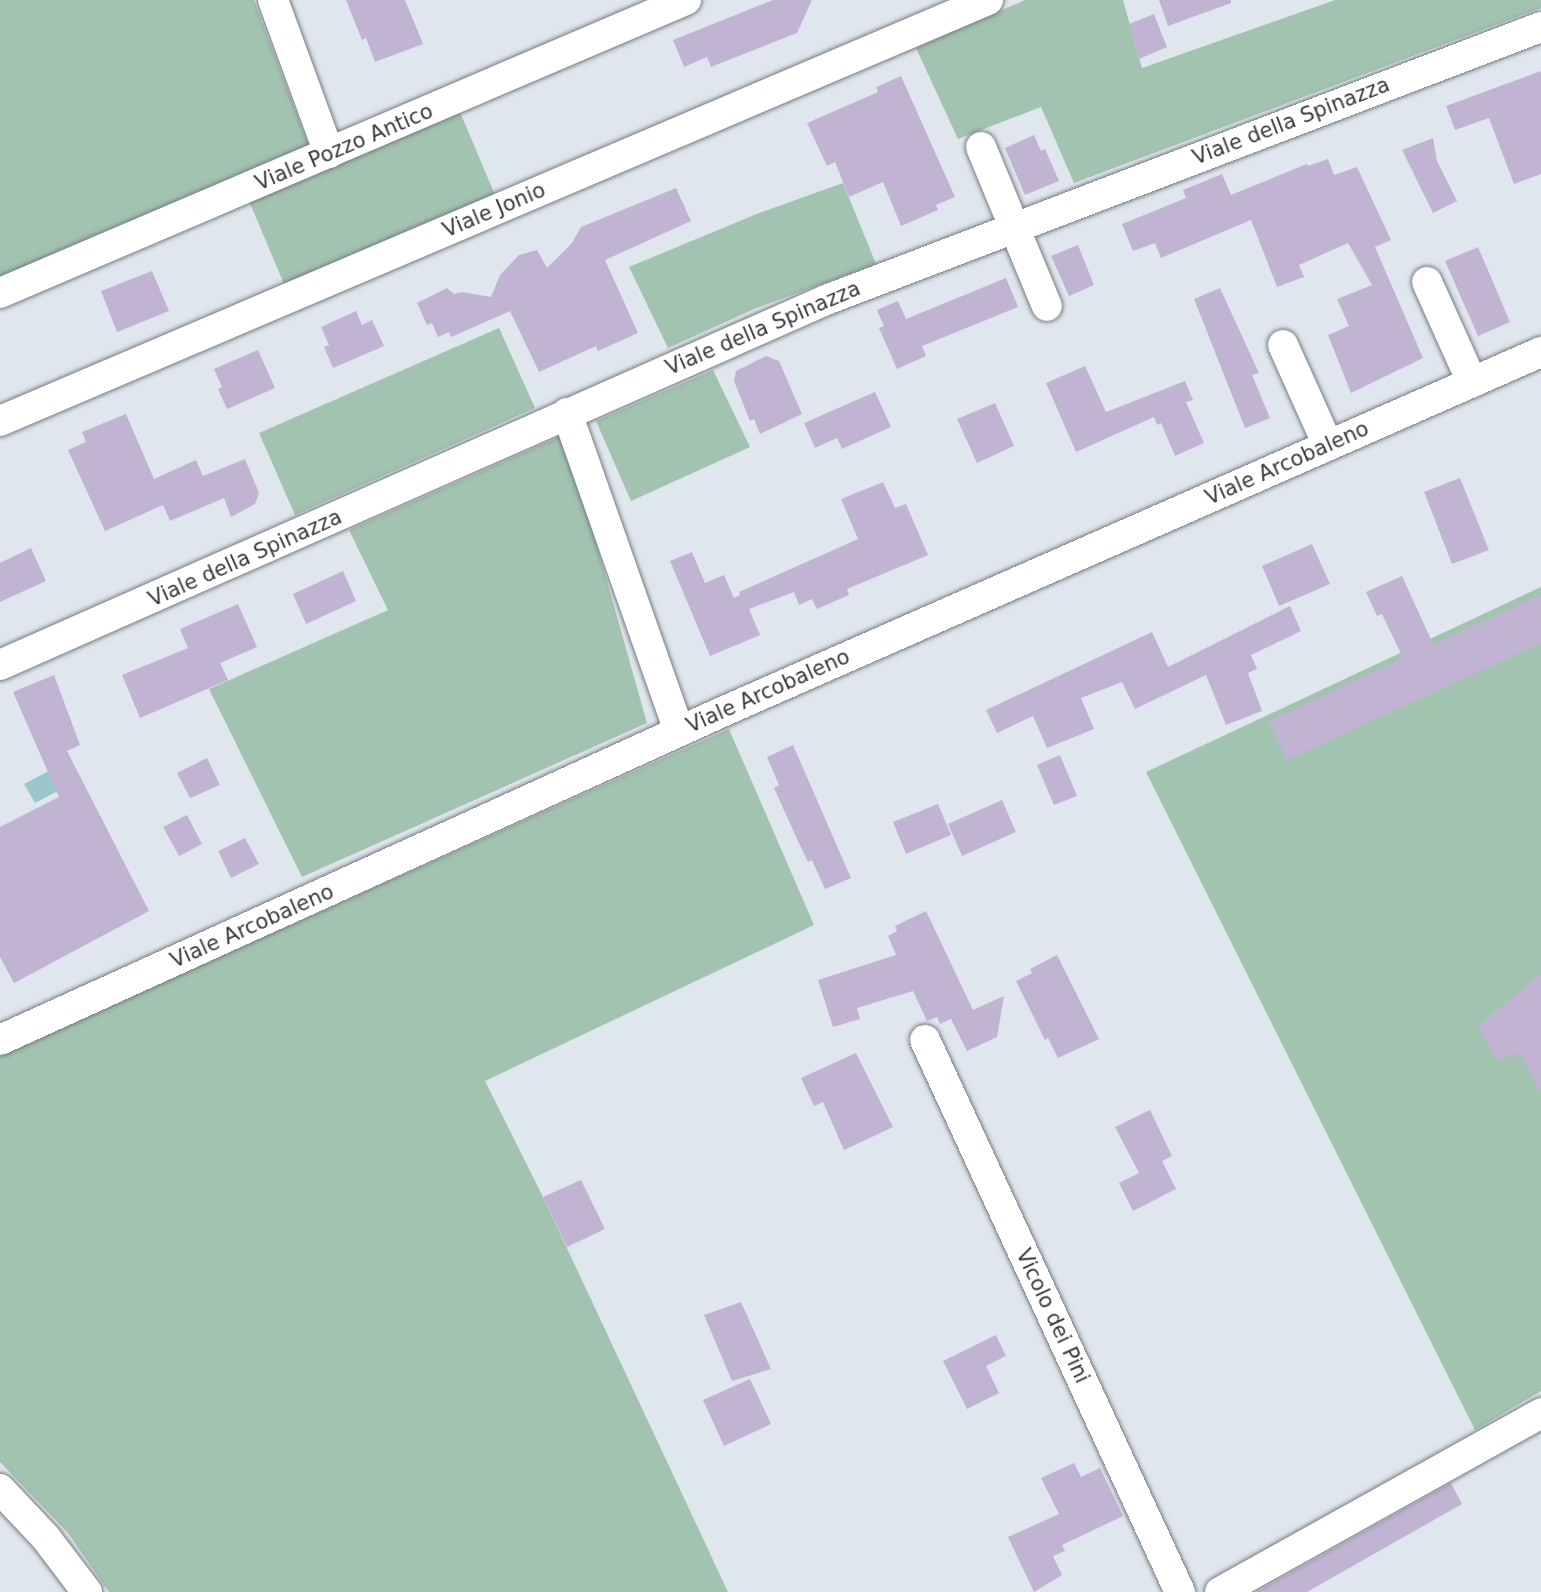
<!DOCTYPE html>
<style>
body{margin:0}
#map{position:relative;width:1541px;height:1592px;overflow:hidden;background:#e0e6ed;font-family:"DejaVu Sans",sans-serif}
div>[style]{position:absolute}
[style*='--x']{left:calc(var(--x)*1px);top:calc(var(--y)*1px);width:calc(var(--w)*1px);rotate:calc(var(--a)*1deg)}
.green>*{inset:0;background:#a2c3af}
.water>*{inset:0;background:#9bc7cb}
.building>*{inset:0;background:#c1b4d3}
.roads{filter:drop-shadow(0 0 2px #757b81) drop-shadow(0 0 2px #757b81)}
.minor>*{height:30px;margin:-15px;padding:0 15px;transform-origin:15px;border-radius:15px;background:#fff}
span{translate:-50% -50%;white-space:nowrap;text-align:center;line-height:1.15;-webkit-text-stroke:5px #fff;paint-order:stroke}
.street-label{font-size:21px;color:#383a3d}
</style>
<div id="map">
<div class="green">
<div style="clip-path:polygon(0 0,254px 0,311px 152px,0 282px)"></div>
<div style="clip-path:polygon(1025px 0,1123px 0,1142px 68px,1335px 0,1541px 0,1541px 8px,1074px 183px,1041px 107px,958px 139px,916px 48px)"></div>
<div style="clip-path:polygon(460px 112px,495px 195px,284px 284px,249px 201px)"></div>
<div style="clip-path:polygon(843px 183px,876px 264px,754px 309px,668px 348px,629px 267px,759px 213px)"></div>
<div style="clip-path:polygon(499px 328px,535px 408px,295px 515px,259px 433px)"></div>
<div style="clip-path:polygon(713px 370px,750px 447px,631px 501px,596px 421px)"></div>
<div style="clip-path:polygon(559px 437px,590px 521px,647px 723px,302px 877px,209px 689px,388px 610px,349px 530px)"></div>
<div style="clip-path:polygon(1541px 587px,1541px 1391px,1475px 1430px,1146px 772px)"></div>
<div style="clip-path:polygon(729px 729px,814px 925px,485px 1081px,543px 1197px,728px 1592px,109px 1592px,68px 1533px,0 1462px,0 1055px)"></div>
</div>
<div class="water">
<div style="clip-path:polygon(68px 761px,79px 780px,35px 803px,24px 784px)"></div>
</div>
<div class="building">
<div style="clip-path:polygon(346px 0,405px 0,423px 44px,375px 62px,366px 38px,362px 40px)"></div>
<div style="clip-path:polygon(773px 0,812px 0,797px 33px,711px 67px,707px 57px,684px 67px,673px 40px)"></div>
<div style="clip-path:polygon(1159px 0,1231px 0,1231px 3px,1168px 26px)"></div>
<div style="clip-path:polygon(1154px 14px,1167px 47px,1139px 59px,1129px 24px)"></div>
<div style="clip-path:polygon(1541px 71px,1541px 174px,1514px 184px,1489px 118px,1455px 130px,1446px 106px)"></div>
<div style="clip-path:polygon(901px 76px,955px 197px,936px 205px,938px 210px,901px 226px,883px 182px,849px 197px,835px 162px,827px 166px,807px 123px,878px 92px,876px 87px)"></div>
<div style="clip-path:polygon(1034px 135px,1041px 151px,1045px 149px,1059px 181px,1025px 195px,1005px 148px)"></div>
<div style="clip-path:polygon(1433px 138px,1437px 161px,1457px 201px,1433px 213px,1402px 150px)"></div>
<div style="clip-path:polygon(1328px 159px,1334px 175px,1357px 167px,1391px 240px,1375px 247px,1423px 358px,1351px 393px,1328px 335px,1349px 326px,1337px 299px,1372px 285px,1348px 243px,1299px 265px,1304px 277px,1277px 287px,1251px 220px,1161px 258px,1155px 243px,1133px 251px,1122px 224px,1186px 198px,1183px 190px,1222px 174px,1231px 195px,1307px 164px,1308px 166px)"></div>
<div style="clip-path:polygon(676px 188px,691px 221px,605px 260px,638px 333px,598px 351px,596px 346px,539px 372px,510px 311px,451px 337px,449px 332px,438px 337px,432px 323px,427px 325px,417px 303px,447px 288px,454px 294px,462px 292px,491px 297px,500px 275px,519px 255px,537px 250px,547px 268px,572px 243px,581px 227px)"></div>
<div style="clip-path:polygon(1078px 245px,1094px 285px,1069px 296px,1051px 256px)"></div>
<div style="clip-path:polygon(1478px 247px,1510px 322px,1478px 336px,1445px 261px)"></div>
<div style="clip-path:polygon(152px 271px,169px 311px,117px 332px,101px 291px)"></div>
<div style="clip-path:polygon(1006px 278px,1018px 307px,922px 346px,926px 356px,897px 369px,879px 328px,884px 326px,877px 310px,898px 301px,906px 319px)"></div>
<div style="clip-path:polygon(1220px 288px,1259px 373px,1252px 375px,1270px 418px,1245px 428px,1194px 299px)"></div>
<div style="clip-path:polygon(356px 311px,362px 325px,372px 320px,384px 346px,333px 368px,324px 347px,329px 345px,321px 327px)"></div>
<div style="clip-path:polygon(258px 350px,275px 388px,227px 409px,218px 389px,222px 387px,214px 369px)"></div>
<div style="clip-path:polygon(766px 356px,779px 361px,802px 414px,760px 434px,754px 419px,750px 421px,734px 381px,736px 371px)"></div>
<div style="clip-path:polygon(1085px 366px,1106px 412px,1185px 381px,1193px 400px,1186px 402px,1204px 443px,1175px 456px,1161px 423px,1157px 425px,1154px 417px,1076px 452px,1046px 383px)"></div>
<div style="clip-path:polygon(875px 392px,891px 427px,842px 449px,837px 438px,815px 448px,804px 423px)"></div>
<div style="clip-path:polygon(995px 403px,1014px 446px,977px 463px,957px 419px)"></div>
<div style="clip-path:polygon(126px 414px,154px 479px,196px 460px,203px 476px,245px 459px,259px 493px,255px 504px,231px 517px,224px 498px,170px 521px,163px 505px,105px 531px,68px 450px,86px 442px,82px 432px)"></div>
<div style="clip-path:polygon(1460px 478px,1489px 550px,1452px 564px,1424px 492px)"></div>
<div style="clip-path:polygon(883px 482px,895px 508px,906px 504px,928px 555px,847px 589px,849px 595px,817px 609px,812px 599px,799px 605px,794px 592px,749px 609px,760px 635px,710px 656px,670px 561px,692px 552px,705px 583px,724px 575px,734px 598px,740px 595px,739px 592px,858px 539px,841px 499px)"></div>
<div style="clip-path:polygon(1312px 544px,1330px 584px,1279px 606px,1262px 566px)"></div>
<div style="clip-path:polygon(31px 548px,46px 581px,0 602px,0 563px)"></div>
<div style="clip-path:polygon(343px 571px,356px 601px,306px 624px,293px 594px)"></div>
<div style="clip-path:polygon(1402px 576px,1433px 644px,1541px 595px,1541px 643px,1287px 760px,1269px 721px,1403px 658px,1382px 614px,1377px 616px,1366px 592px)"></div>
<div style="clip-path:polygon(238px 604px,257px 647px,220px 663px,228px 680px,140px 718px,122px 675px,188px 648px,180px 629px)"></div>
<div style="clip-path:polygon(1290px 606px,1301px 631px,1251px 655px,1257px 669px,1248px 673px,1262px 711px,1226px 725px,1206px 675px,1135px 709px,1122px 682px,1081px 698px,1094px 729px,1047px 748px,1033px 716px,997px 733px,986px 710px,1152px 632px,1168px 667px)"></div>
<div style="clip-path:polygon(54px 675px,80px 745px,67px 751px,149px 911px,14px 983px,0 957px,0 827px,59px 797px,13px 692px)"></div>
<div style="clip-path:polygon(793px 745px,851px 878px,825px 889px,812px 860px,808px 862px,797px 839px,774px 788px,779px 785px,767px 757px)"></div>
<div style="clip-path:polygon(1060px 755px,1077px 796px,1054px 805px,1037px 765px)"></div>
<div style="clip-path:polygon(207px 758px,220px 785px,190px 798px,177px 773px)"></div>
<div style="clip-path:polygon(1002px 800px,1016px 832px,962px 856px,948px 824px)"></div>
<div style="clip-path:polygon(938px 804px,951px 835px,906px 854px,893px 822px)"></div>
<div style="clip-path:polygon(187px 815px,202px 844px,179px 856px,163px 827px)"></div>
<div style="clip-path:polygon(245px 838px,259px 864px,231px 878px,218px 851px)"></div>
<div style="clip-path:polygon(926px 911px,973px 1010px,1004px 996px,997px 1037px,967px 1051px,951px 1019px,940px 1024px,937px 1017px,927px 1021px,913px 991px,857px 1008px,860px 1019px,833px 1027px,818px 980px,896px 955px,888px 936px,897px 931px,895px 926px)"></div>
<div style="clip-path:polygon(1057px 955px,1099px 1039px,1058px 1058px,1048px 1038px,1045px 1040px,1016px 981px,1032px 973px,1030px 969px)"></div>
<div style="clip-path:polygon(1541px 974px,1541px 1092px,1520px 1053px,1496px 1060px,1478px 1026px)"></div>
<div style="clip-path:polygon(856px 1053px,893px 1127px,844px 1150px,823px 1102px,814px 1106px,801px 1078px)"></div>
<div style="clip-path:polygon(1150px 1110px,1172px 1156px,1162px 1161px,1176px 1189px,1133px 1211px,1119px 1183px,1139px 1173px,1115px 1127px)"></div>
<div style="clip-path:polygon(581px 1180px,605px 1229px,567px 1247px,543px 1197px)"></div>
<div style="clip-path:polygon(741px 1302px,771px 1369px,732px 1381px,704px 1315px)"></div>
<div style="clip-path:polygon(996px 1335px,1006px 1356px,986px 1366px,999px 1393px,967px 1409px,943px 1361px)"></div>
<div style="clip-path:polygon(750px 1379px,771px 1424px,724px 1446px,703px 1400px)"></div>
<div style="clip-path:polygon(1074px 1463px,1081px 1477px,1100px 1468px,1123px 1516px,1062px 1545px,1065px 1551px,1053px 1556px,1062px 1575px,1034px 1592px,1008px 1537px,1059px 1514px,1041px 1478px)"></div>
<div style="clip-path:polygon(1451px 1483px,1462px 1504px,1307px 1592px,1256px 1592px)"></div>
</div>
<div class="roads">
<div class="minor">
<div style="--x:273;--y:0;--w:163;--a:69.9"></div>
<div style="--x:981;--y:147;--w:172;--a:67.5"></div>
<div style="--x:1427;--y:282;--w:110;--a:65.8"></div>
<div style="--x:0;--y:293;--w:746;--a:-23.13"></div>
<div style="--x:1283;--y:345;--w:110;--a:65.8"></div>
<div style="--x:567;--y:413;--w:337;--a:70.6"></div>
<div style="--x:0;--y:421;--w:1074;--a:-23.08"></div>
<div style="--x:0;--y:665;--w:903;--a:-23.84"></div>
<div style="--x:826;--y:300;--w:765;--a:-20.9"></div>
<div style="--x:0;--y:1040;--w:793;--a:-24.43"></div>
<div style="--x:722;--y:712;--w:895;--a:-23.73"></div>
<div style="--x:925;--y:1040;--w:608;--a:65.21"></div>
<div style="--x:0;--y:1489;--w:67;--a:46.8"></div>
<div style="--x:46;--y:1538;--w:68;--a:52.8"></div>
<div style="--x:1220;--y:1592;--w:368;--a:-29.1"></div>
</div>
</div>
<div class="street-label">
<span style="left:1291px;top:121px;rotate:-21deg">Viale della Spinazza</span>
<span style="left:344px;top:147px;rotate:-23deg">Viale Pozzo Antico</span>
<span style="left:494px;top:210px;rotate:-23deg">Viale Jonio</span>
<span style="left:763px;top:328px;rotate:-23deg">Viale della Spinazza</span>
<span style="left:1287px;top:463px;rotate:-24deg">Viale Arcobaleno</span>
<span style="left:245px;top:558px;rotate:-24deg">Viale della Spinazza</span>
<span style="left:768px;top:691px;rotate:-24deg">Viale Arcobaleno</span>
<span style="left:252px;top:926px;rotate:-24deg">Viale Arcobaleno</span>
<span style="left:1053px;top:1316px;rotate:65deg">Vicolo dei Pini</span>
</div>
</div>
